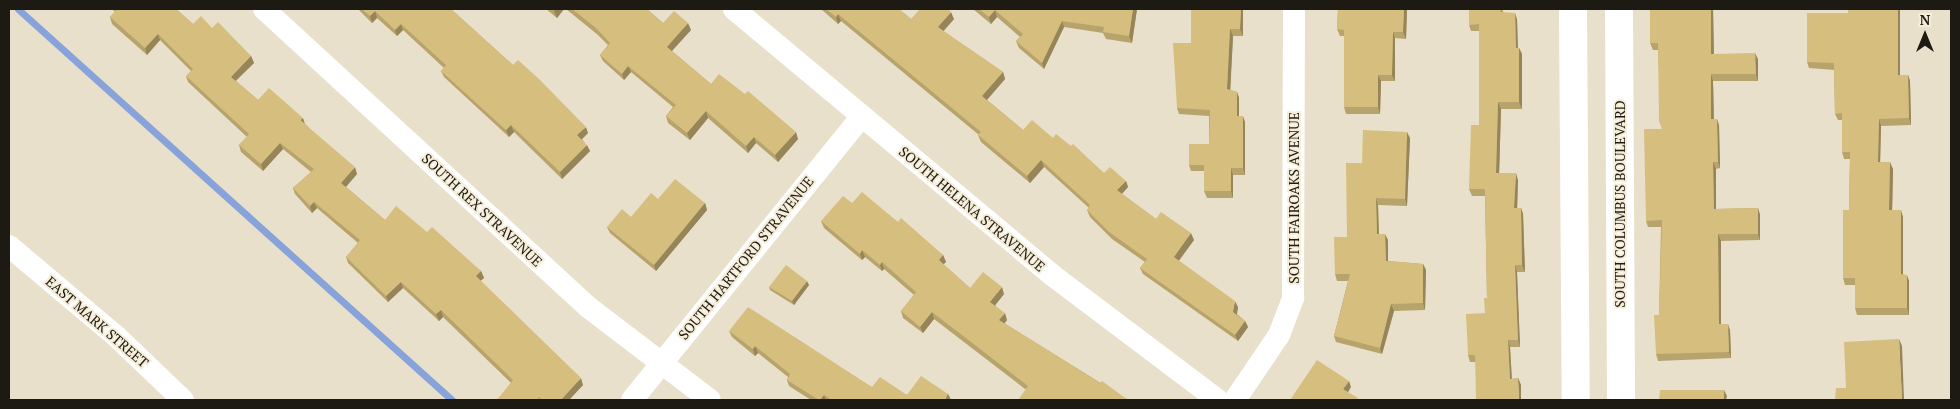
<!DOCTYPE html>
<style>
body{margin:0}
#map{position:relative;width:1960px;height:409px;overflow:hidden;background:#e8e0cb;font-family:"PT Serif",serif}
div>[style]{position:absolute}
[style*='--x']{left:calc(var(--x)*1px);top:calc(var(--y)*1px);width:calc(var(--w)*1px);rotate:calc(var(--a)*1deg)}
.stream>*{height:7px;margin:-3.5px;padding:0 3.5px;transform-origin:3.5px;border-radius:3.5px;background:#88a3da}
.minor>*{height:22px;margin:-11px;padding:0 11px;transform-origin:11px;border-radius:11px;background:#fff}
.tertiary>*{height:28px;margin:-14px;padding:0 14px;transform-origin:14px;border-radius:14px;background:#fff}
.wall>*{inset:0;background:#b7a36c}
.shaded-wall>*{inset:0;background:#958558}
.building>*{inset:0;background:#d5be7e}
span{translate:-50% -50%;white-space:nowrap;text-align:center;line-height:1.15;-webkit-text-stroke:4px #f5edd8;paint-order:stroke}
.street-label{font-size:14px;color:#1d1a13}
.frame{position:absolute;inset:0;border:10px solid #1d1a13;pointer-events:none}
.north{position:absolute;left:1900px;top:10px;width:50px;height:50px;-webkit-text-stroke:4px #f5edd8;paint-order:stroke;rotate:0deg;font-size:14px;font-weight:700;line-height:20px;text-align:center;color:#1d1a13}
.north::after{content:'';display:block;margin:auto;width:18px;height:22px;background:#1d1a13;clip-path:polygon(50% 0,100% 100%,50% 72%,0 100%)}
</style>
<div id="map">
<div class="stream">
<div style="--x:18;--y:9;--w:584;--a:42.02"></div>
</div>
<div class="minor">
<div style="--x:264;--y:9;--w:440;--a:42.6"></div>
<div style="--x:588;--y:307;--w:153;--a:37.3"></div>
<div style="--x:734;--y:9;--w:415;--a:39.9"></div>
<div style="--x:1052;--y:275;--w:208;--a:37"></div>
<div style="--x:9;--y:246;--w:141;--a:40.1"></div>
<div style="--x:117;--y:337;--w:91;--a:43.7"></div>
<div style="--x:632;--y:400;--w:365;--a:-51"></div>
<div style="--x:1235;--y:400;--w:78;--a:-55.9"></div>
<div style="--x:1279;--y:335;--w:40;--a:-69"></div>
<div style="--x:1293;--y:298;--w:289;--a:-89.8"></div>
</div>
<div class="tertiary">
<div style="--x:1573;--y:9;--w:391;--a:89.6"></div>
<div style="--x:1619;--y:9;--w:391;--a:89.7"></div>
</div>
<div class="wall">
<div style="clip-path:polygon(112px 9px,176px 9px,193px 24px,212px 28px,251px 56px,254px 63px,236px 81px,258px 100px,305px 124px,357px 174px,346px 187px,385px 220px,427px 232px,481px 271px,484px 278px,480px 281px,583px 385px,569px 400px,499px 400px,498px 399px,511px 383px,443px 317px,439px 321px,403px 288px,388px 302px,348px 263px,346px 257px,358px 243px,317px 208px,312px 213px,295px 194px,293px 188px,311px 172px,283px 149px,263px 171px,241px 152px,239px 145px,247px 137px,188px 82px,186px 76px,191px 71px,160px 40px,147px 55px,112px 24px,110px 17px,115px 12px)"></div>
<div style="clip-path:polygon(358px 9px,451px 9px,588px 133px,582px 139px,590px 151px,562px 179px,514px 132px,509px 137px,444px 77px,441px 71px,444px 68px,403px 30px,397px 36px,377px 18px,372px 23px)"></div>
<div style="clip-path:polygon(546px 9px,564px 9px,557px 18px)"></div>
<div style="clip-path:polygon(566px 9px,647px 9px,663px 23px,691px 30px,672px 51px,711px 84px,798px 139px,778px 162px,756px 143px,748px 153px,708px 118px,690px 140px,668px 123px,666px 116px,673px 107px,631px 72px,624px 80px,603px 61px,600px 55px,608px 45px,598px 35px)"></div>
<div style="clip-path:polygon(821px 9px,899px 9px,911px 19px,954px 19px,943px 31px,1003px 72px,1005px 79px,987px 100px,1023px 130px,1053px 138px,1071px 146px,1104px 173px,1126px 181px,1128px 187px,1122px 194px,1156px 219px,1194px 240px,1179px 261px,1238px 307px,1237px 314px,1245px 321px,1248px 327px,1238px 341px,1143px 274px,1140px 268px,1145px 262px,1112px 239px,1090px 217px,1087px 210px,1089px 208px,1044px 167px,1030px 183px,981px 142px,978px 135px,979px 135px,841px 21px,838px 24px)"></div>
<div style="clip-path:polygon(973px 9px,1074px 9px,1075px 10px,1137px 9px,1132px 43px,1106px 39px,1103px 33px,1064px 27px,1044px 69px,1019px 48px,1016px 41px,1020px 37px,997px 17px,991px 24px)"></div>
<div style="clip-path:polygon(1191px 9px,1243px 9px,1243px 36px,1233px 36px,1230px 90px,1237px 92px,1239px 98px,1239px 116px,1245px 122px,1245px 175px,1233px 175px,1233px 198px,1207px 198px,1204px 191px,1204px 171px,1191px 171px,1189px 165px,1209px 144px,1209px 116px,1179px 114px,1177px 108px,1191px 43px)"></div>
<div style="clip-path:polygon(1338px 9px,1407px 9px,1406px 39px,1395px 38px,1395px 81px,1381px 81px,1380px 114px,1346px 114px,1344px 107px,1344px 36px,1340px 36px,1337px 29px)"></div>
<div style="clip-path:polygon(1503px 9px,1503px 12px,1517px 19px,1518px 48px,1519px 48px,1522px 54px,1522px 109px,1501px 109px,1499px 173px,1518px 180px,1517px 208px,1521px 208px,1523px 214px,1525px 272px,1517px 272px,1520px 347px,1510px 347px,1512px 379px,1518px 378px,1521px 385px,1475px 362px,1470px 362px,1468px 355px,1485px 313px,1487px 298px,1485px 196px,1472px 196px,1469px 189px,1479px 125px,1479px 31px,1471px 31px,1469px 25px)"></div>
<div style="clip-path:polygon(1713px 9px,1714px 54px,1758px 59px,1758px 81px,1713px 81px,1714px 119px,1719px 125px,1720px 168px,1716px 169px,1716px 209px,1758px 208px,1760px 215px,1760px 240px,1721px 241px,1721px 324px,1730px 330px,1731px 358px,1658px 361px,1656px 354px,1659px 315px,1661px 227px,1648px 227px,1646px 221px,1662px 129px,1658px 50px,1653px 50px,1650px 43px)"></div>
<div style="clip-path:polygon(1848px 9px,1900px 9px,1900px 75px,1908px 75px,1910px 81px,1911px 125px,1881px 126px,1880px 162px,1893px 169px,1892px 210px,1903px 217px,1903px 274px,1909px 281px,1909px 315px,1857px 315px,1855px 308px,1855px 285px,1845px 285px,1843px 278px,1849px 210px,1850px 159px,1844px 159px,1842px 152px,1842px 120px,1838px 120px,1835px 114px,1834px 70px,1809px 68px,1807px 62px,1848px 13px)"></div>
<div style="clip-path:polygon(1410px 138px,1407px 206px,1378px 205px,1379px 234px,1388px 240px,1388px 261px,1423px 264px,1426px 270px,1425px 310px,1394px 311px,1382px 354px,1336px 342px,1334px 336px,1348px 281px,1337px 281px,1335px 274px,1347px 237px,1362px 163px)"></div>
<div style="clip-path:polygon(658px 199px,705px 203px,707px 210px,656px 271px,610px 233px,607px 227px,631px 217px)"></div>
<div style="clip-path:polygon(852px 203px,898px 222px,943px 255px,946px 262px,943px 264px,970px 288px,1004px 294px,995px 305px,1007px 320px,1004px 323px,1128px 400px,1025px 389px,934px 319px,923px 333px,903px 318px,901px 311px,914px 295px,884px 269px,882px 271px,865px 257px,862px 260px,824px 228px,821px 221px)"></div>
<div style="clip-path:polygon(809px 285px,794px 305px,770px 290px,769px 287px)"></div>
<div style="clip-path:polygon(729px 331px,872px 387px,907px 395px,948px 394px,951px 400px,811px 400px,789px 386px,787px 380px,788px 377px,758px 353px,755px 356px,732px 337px)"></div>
</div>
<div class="shaded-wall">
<div style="clip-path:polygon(556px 9px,564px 9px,557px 18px,554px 11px)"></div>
<div style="clip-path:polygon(1133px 9px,1137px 9px,1132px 43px,1129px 36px)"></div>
<div style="clip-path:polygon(1241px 9px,1243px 9px,1243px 36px,1240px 29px)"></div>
<div style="clip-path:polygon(1404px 9px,1407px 9px,1406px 39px,1403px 32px)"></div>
<div style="clip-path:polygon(1711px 9px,1713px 9px,1714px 61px,1711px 54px)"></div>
<div style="clip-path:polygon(1898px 9px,1900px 9px,1900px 81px,1898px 75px)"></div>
<div style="clip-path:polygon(995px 10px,997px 17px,991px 24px,989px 17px)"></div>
<div style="clip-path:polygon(375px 11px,377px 18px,372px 23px,370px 16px)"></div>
<div style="clip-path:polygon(951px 12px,954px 19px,941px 34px,938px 27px)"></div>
<div style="clip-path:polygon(1515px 13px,1517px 19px,1518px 54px,1516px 48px)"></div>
<div style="clip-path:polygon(838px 14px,841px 21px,838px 24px,836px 17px)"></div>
<div style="clip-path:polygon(1062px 21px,1064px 27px,1044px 69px,1042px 63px)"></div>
<div style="clip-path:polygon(688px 23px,691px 30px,669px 54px,667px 47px)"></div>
<div style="clip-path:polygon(401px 24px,403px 30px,397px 36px,395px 30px)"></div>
<div style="clip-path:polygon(1230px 29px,1233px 36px,1230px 96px,1227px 89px)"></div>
<div style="clip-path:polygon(1393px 32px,1395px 38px,1395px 81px,1392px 75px)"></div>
<div style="clip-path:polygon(158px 34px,160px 40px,147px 55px,145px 48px)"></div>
<div style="clip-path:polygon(1519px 48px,1522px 54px,1522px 109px,1519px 102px)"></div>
<div style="clip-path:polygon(1755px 53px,1758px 59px,1758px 81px,1756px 74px)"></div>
<div style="clip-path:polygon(251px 56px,254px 63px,233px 83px,231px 77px)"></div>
<div style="clip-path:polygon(628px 66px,631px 72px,624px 80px,622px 74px)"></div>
<div style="clip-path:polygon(1003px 72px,1005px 79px,985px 102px,982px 96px)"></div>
<div style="clip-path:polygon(1711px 74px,1713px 81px,1714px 125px,1711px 119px)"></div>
<div style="clip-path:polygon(1378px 75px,1381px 81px,1380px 114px,1378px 107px)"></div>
<div style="clip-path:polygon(1908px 75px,1910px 81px,1911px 125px,1909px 118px)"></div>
<div style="clip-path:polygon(1237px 92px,1239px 98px,1239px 122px,1237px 116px)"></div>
<div style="clip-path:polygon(1498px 102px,1501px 109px,1499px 179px,1496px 173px)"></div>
<div style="clip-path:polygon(706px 111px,708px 118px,690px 140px,687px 133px)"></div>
<div style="clip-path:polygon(1243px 116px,1245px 122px,1245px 175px,1243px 168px)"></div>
<div style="clip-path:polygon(303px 118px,305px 124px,300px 120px)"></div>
<div style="clip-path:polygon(1717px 119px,1719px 125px,1720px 168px,1718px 162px)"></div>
<div style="clip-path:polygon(1879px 119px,1881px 126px,1880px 168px,1878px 162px)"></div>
<div style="clip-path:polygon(511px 125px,514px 132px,509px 137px,506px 130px)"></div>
<div style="clip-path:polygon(586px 127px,588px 133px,580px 141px,577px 135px)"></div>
<div style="clip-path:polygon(796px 132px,798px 139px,778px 162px,775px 155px)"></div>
<div style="clip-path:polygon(1407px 132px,1410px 138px,1407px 206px,1405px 199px)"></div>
<div style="clip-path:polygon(754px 137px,756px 143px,748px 153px,746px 146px)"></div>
<div style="clip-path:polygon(280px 143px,283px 149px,263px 171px,261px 164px)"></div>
<div style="clip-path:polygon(587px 145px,590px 151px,562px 179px,560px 172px)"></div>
<div style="clip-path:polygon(1041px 160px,1044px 167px,1030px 183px,1027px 176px)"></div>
<div style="clip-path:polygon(1713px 162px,1716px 169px,1716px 216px,1714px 209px)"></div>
<div style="clip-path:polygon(1890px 162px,1893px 169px,1892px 217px,1889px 210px)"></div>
<div style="clip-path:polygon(355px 167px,357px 174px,343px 190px,341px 183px)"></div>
<div style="clip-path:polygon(1231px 168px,1233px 175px,1233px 198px,1231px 191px)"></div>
<div style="clip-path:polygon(1516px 173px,1518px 180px,1517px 215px,1514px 208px)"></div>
<div style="clip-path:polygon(1126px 181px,1128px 187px,1119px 197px,1117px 190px)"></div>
<div style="clip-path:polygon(1376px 198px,1378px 205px,1379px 240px,1377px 234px)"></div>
<div style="clip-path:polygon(314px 202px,317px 208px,312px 213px,310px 206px)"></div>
<div style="clip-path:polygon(705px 203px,707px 210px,656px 271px,654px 265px)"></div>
<div style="clip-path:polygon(1521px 208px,1523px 214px,1525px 272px,1522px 265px)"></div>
<div style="clip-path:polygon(1758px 208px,1760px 215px,1760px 240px,1758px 234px)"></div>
<div style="clip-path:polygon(1901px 210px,1903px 217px,1903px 281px,1901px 274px)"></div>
<div style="clip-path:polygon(1191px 233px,1194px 240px,1176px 264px,1174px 257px)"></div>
<div style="clip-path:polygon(1385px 234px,1388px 240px,1388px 268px,1386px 261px)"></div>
<div style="clip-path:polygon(1718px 234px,1721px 241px,1721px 331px,1719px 324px)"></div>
<div style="clip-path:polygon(862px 250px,865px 257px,862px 260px,860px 254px)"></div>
<div style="clip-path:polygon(943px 255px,946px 262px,941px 267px,939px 260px)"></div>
<div style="clip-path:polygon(882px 262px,884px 269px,882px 271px,880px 265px)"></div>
<div style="clip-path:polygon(1423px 264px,1426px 270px,1425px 310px,1423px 303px)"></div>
<div style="clip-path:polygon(1515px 265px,1517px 272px,1520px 347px,1518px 340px)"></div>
<div style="clip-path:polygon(481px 271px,484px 278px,478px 283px,476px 276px)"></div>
<div style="clip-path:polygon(1907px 275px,1909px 281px,1909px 315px,1907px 308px)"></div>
<div style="clip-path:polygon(807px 281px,809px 285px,794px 305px,792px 301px)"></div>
<div style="clip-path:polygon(401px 282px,403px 288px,388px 302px,386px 296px)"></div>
<div style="clip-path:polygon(1002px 287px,1004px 294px,993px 308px,990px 302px)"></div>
<div style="clip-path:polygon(1235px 301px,1238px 307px,1236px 319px,1233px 312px)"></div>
<div style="clip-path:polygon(1391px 304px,1394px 311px,1382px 354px,1380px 348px)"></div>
<div style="clip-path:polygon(441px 310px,443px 317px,439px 321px,436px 314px)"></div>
<div style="clip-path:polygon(932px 312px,934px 319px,923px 333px,920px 327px)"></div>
<div style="clip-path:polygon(1005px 313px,1007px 320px,1002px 327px,999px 320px)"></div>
<div style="clip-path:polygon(1245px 321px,1248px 327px,1238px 341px,1235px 335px)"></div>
<div style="clip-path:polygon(1728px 324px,1730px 330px,1731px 358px,1729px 352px)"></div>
<div style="clip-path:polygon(1899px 339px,1902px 346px,1904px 400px,1902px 400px)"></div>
<div style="clip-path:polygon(1508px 340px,1510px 347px,1512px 385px,1510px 379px)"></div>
<div style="clip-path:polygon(755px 346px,758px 353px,755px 356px,753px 349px)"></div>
<div style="clip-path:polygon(581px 378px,583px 385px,569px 400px,561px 400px)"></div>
<div style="clip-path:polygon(1518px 378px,1521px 385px,1521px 400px,1519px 400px)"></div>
<div style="clip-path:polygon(1349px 381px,1351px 387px,1346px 396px,1343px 389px)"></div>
<div style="clip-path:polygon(1724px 390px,1727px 396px,1726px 400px,1724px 400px)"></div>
<div style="clip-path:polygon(948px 394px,951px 400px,945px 400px)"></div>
<div style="clip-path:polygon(824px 395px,826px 400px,820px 400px)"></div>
</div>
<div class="building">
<div style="clip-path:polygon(116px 9px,176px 9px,193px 24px,201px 16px,212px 28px,218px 22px,251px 56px,231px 77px,258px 100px,269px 88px,303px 118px,300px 120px,355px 167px,341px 183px,385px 220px,396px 206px,427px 232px,432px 227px,481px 271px,476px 276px,581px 378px,561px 400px,542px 400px,539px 397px,536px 400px,500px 400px,498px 399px,513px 380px,441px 310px,436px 314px,401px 282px,386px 296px,346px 257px,360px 240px,314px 202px,310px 206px,293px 188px,314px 169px,280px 143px,261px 164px,239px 145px,249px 134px,186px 76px,193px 69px,158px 34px,145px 48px,110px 17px,117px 9px)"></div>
<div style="clip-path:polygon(362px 9px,451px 9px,513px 65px,518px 60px,539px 79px,586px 127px,577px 135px,587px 145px,560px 172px,511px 125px,506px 130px,441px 71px,446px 65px,401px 24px,395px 30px,375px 11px,370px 16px)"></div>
<div style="clip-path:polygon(572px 9px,647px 9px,663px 23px,674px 11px,688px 23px,667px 47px,711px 84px,719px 74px,745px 94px,748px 91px,796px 132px,775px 155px,754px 137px,746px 146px,706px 111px,687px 133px,666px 116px,676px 105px,628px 66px,622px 74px,600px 55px,610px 43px,596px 28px)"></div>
<div style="clip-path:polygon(826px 9px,899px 9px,911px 19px,920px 9px,948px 9px,951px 12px,938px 27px,1003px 72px,982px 96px,1023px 130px,1032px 120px,1053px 138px,1056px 134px,1071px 146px,1073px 144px,1104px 173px,1110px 167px,1126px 181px,1117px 190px,1156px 219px,1161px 212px,1191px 233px,1174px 257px,1235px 301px,1233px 312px,1245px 321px,1235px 335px,1140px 268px,1147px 259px,1109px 232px,1087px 210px,1090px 205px,1041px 160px,1027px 176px,978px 135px,981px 132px,838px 14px,836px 17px)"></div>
<div style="clip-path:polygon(979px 9px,1074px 9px,1075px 10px,1075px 9px,1133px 9px,1129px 36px,1103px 32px,1104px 27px,1062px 21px,1042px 63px,1016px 41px,1023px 34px,995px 10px,989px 17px)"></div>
<div style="clip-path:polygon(1191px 9px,1241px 9px,1240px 29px,1230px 29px,1227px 89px,1237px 92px,1237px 116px,1243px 116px,1243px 168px,1231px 168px,1231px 191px,1204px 191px,1204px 165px,1189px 165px,1189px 144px,1209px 144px,1210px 110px,1177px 108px,1173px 43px,1191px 43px)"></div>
<div style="clip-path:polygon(1338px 9px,1404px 9px,1403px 32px,1393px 32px,1392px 75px,1378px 75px,1378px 107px,1344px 107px,1344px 30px,1337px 29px)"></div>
<div style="clip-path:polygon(1469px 9px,1500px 9px,1500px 12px,1515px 13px,1516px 48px,1519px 48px,1519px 102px,1498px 102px,1496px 173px,1516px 173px,1514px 208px,1521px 208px,1522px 265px,1515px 265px,1518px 340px,1508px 340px,1510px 379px,1518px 378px,1519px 400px,1476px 400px,1475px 355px,1468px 355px,1466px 314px,1485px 313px,1484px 298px,1487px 298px,1485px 189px,1469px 189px,1471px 125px,1479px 125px,1479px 24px,1469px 25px)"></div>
<div style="clip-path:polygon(1650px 9px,1711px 9px,1711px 54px,1755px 53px,1756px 74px,1711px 74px,1711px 119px,1717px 119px,1718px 162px,1713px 162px,1714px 209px,1758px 208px,1758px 234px,1718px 234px,1719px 324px,1728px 324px,1729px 352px,1656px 354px,1654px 315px,1659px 315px,1662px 220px,1646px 221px,1644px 129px,1662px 129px,1659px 121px,1658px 43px,1650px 43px)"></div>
<div style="clip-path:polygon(1848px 9px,1898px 9px,1898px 75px,1908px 75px,1909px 118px,1879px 119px,1878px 162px,1890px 162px,1889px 210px,1901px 210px,1901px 274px,1907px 275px,1907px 308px,1855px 308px,1855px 278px,1843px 278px,1843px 210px,1849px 210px,1850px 152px,1842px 152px,1842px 113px,1835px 114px,1834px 63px,1807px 62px,1807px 13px,1848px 13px)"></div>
<div style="clip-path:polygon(1363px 130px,1407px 132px,1405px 199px,1376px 198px,1377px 234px,1385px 234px,1386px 261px,1423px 264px,1423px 303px,1391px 304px,1380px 348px,1334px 336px,1350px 274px,1335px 274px,1334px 237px,1347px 237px,1346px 163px,1362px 163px)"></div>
<div style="clip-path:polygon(675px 179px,705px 203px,654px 265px,607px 227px,622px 209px,631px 217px,651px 193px,658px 199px)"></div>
<div style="clip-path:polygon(862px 192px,898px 222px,901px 218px,943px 255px,939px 260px,970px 288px,983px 272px,1002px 287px,990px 302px,1005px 313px,999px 320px,1100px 383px,1102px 381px,1128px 400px,1018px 400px,1028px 386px,932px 312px,920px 327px,901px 311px,916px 292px,882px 262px,880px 265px,862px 250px,860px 254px,821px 221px,843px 196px,852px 203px)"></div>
<div style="clip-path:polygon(786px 265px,807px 281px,792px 301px,769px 287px)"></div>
<div style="clip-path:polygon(748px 307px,872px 387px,880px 377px,907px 395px,921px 376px,948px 394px,945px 400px,832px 400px,824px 395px,820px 400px,819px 400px,787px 380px,790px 374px,755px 346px,753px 349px,729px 331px)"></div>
<div style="clip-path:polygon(1899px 339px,1902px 400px,1835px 400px,1836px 388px,1846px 388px,1844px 342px)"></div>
<div style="clip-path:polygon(1317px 360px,1349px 381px,1343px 389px,1358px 398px,1356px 400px,1290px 400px)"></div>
<div style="clip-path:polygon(1660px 390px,1724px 390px,1724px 400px,1659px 400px)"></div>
</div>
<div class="street-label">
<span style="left:1294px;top:198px;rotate:-90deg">SOUTH FAIROAKS AVENUE</span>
<span style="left:1620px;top:204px;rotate:-90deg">SOUTH COLUMBUS BOULEVARD</span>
<span style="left:972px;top:209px;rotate:40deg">SOUTH HELENA STRAVENUE</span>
<span style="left:482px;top:210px;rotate:43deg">SOUTH REX STRAVENUE</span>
<span style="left:746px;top:258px;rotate:-51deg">SOUTH HARTFORD STRAVENUE</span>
<span style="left:97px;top:322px;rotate:41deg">EAST MARK STREET</span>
</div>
<div class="frame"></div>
<div class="north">N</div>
</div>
